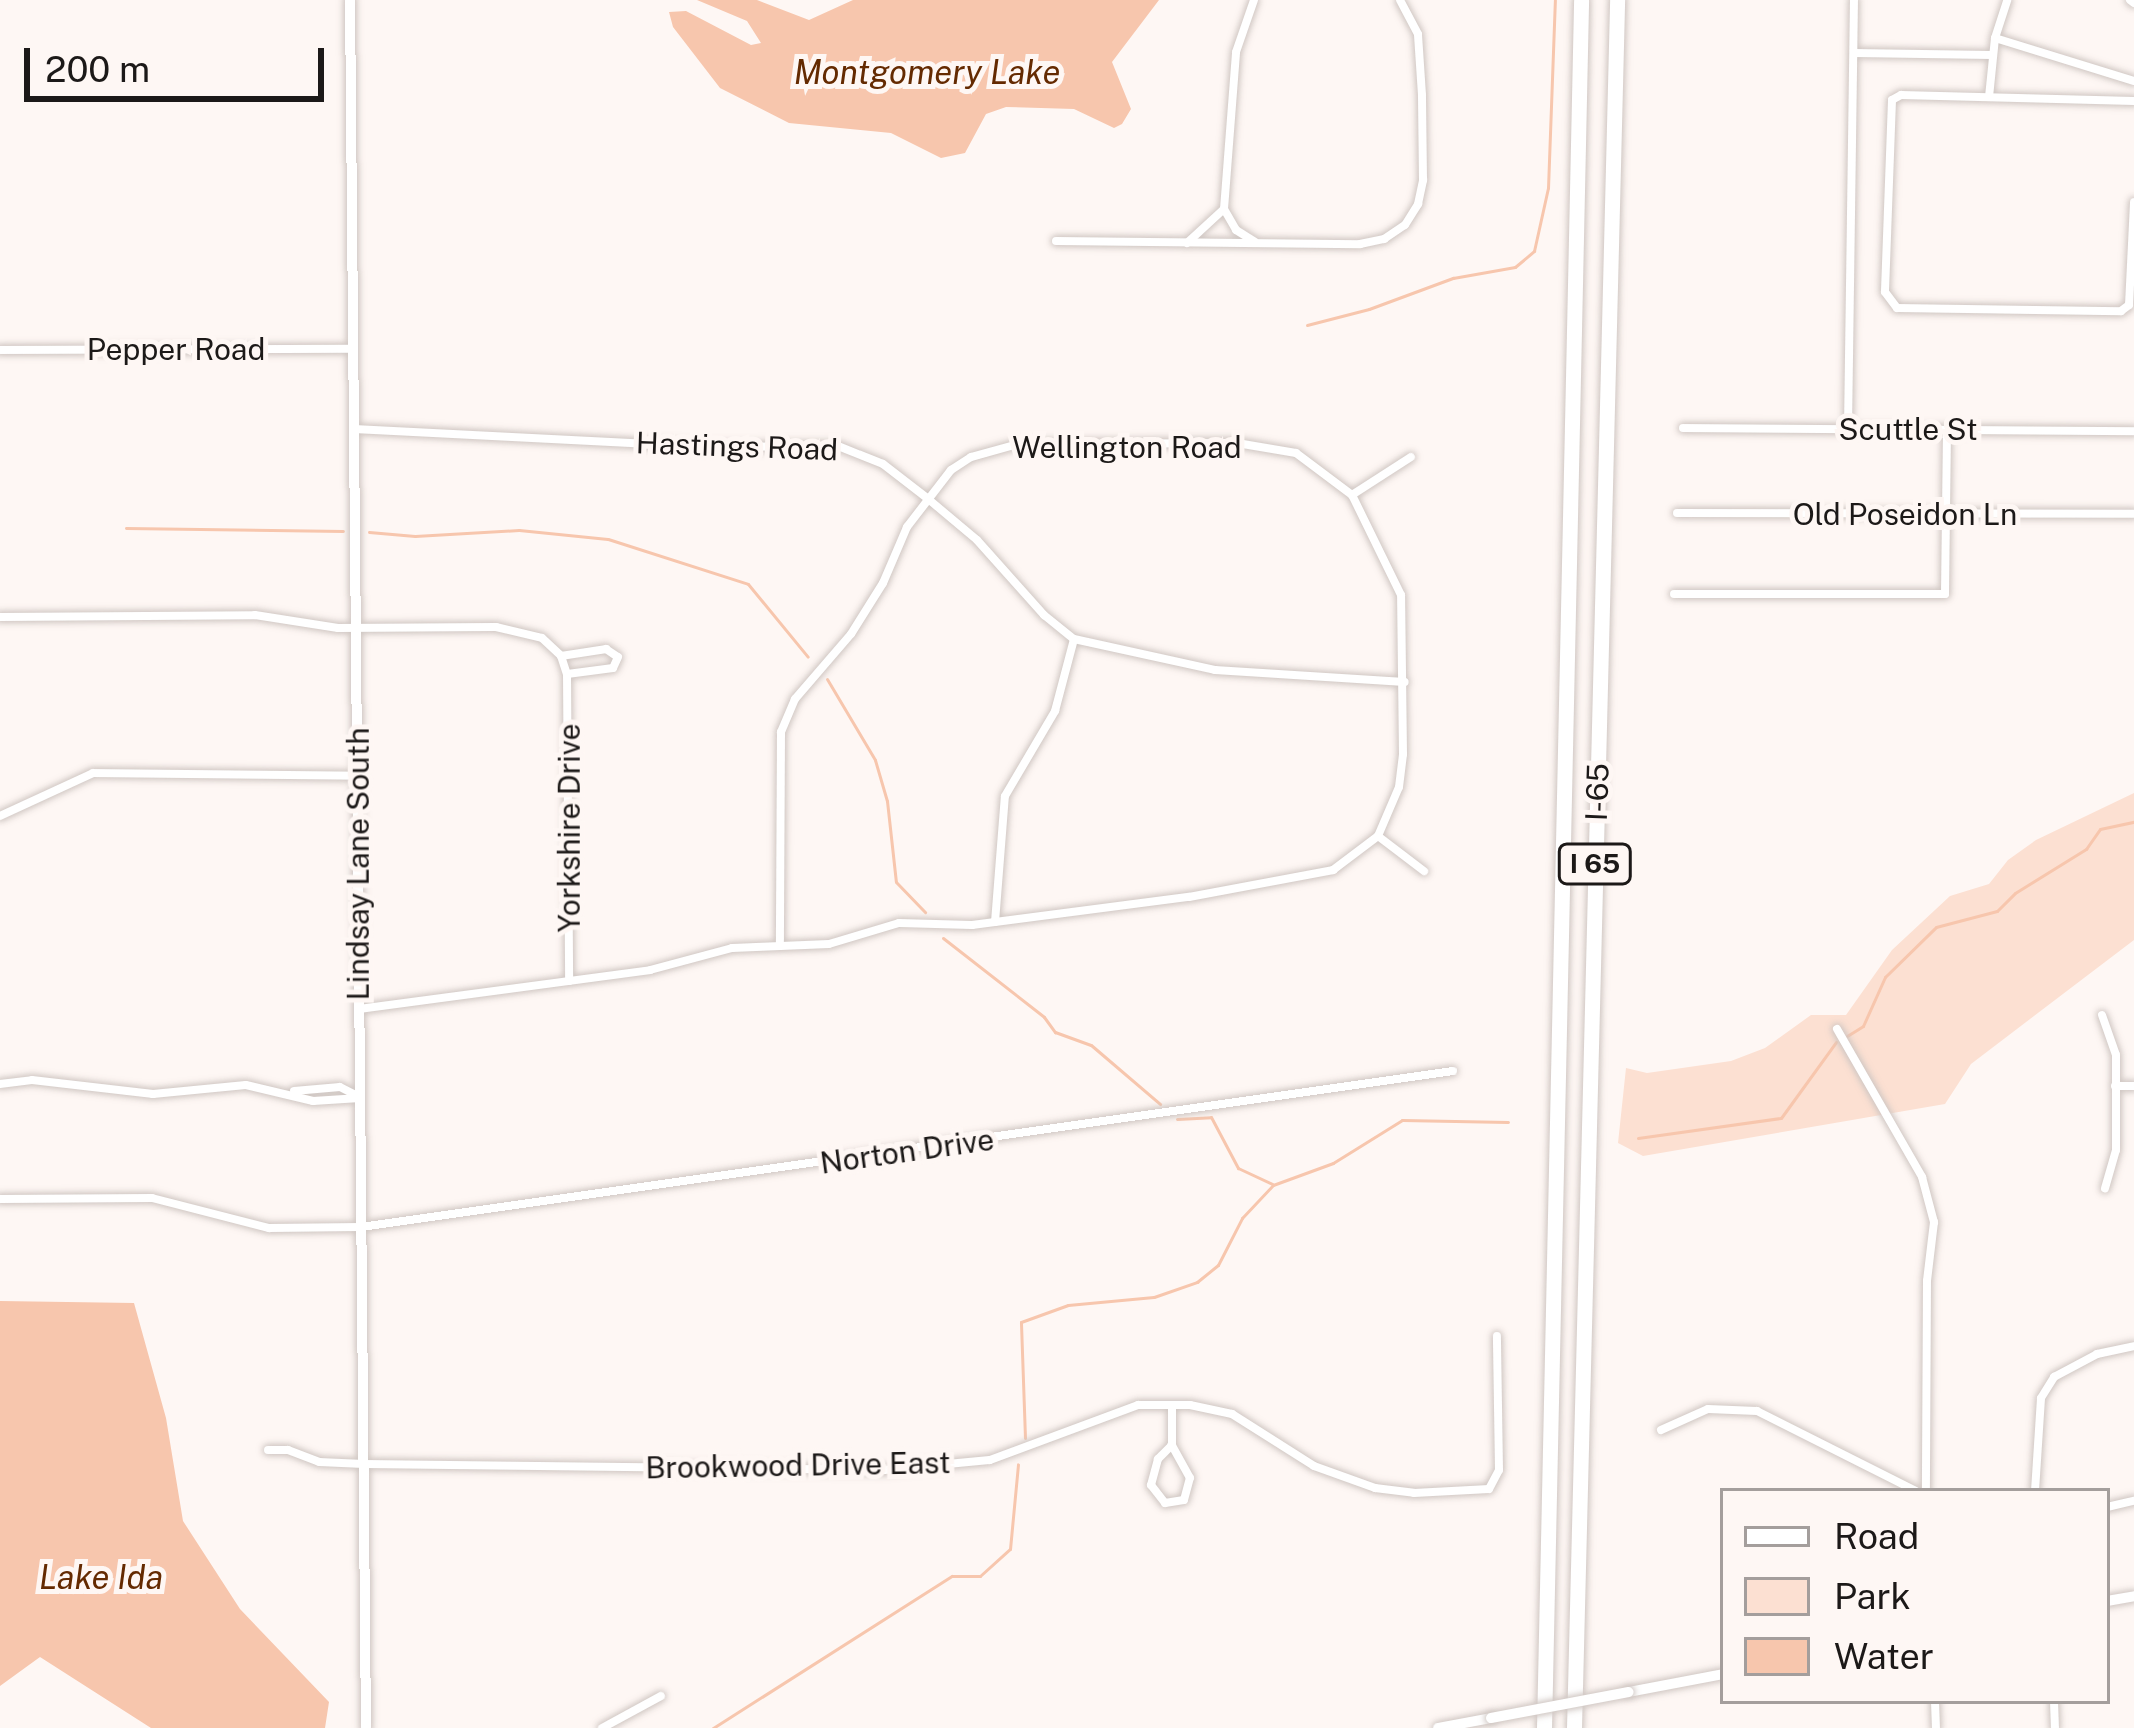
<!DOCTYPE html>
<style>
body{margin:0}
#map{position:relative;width:2134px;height:1728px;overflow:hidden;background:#fef7f4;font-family:"Public Sans",sans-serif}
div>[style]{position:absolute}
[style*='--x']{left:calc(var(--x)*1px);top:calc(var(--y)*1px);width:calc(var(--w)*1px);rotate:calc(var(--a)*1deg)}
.green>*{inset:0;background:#fce0d2}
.water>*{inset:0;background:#f7c6ad}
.stream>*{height:3px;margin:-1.5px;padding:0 1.5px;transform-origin:1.5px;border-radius:1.5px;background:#f7c6ad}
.roads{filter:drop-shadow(0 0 3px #d0c7c3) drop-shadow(0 0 3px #d0c7c3)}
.minor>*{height:8px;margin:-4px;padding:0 4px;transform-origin:4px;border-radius:4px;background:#fff}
.tertiary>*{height:10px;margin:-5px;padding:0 5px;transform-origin:5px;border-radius:5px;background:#fff}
.motorway>*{height:15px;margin:-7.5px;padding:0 7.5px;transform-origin:7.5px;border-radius:7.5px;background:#fff}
.bridges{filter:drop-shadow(0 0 3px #d0c7c3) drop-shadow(0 0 3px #d0c7c3)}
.tertiary-bridge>*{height:10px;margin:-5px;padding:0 5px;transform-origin:5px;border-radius:5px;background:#fff}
span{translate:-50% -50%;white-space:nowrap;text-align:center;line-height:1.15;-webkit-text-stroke:10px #fef7f4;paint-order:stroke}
.shield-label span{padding:3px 9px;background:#fef7f4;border:3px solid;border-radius:9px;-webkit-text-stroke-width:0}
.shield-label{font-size:27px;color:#1c1918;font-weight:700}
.street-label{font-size:30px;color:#1c1918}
.water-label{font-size:33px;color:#642a01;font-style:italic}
.legend{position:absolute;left:1720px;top:1488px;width:390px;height:216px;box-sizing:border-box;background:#fef7f4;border:3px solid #a49e9c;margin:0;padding:15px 21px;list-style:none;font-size:36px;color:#1c1918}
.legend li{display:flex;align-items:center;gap:24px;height:60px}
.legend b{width:60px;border:3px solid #a49e9c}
.scale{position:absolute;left:24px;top:48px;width:300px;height:54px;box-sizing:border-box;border:6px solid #1c1918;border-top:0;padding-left:15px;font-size:36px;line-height:42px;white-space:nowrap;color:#1c1918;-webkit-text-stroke:9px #fef7f4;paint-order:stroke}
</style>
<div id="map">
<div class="green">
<div style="clip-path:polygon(2134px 793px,2134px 940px,1971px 1064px,1945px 1104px,1643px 1156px,1618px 1143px,1626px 1068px,1647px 1073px,1731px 1061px,1765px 1048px,1811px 1015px,1846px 1015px,1892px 950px,1950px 896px,1989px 884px,2008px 860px,2036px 840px)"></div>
</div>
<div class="water">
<div style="clip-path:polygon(697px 0,757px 0,809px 20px,853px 0,1159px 0,1112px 62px,1131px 109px,1122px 124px,1114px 128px,1074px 109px,1006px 107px,986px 114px,965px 153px,941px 158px,891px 133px,789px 123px,720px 88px,673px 27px,669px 12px,686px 11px,751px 45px,761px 43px,747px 21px)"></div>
<div style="clip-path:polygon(0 1301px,134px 1303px,166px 1418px,183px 1521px,240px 1609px,329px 1702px,325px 1728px,151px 1728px,40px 1657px,0 1686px)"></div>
</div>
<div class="stream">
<div style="--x:1307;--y:325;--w:64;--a:-14.5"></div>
<div style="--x:1369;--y:309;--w:90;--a:-20.3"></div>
<div style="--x:1453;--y:278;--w:63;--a:-10.1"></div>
<div style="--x:1515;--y:267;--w:25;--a:-40"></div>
<div style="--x:1534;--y:251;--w:65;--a:-77.5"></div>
<div style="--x:1548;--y:188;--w:188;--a:-87.9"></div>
<div style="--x:126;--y:528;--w:217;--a:0.8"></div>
<div style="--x:369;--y:532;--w:46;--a:5"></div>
<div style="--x:415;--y:536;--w:104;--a:-3.3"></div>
<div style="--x:519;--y:530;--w:89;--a:5.8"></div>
<div style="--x:608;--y:539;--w:147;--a:17.8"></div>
<div style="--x:748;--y:584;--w:94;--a:50.6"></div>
<div style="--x:827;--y:679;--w:94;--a:59.3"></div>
<div style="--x:875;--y:760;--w:43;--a:73.7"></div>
<div style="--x:887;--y:801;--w:81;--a:83.7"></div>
<div style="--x:896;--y:882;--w:42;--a:46"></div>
<div style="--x:943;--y:938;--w:128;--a:38"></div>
<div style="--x:1044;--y:1017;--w:19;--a:54"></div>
<div style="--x:1055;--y:1032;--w:38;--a:20"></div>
<div style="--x:1091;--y:1045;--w:91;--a:40.5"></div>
<div style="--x:1847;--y:1036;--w:19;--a:-32"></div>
<div style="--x:1863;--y:1026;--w:54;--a:-65.8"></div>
<div style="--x:1885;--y:977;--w:71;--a:-44.4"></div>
<div style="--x:1936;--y:927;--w:63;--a:-14.7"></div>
<div style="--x:1997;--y:911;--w:25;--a:-45"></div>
<div style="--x:2015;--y:893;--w:84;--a:-31.8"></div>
<div style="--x:2086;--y:849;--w:24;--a:-55"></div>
<div style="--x:2100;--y:829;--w:35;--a:-12"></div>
<div style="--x:1177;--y:1119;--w:34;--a:-3"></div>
<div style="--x:1211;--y:1117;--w:58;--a:62.1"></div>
<div style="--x:1238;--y:1168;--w:38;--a:25"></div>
<div style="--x:1638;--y:1138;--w:144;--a:-8"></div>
<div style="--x:1781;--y:1118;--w:94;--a:-54.1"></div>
<div style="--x:1025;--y:1438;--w:116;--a:-92"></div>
<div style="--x:1021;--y:1322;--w:50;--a:-19.9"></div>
<div style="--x:1068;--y:1305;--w:86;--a:-5.3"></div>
<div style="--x:1154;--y:1297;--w:46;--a:-19.2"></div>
<div style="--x:1197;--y:1282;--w:27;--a:-39"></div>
<div style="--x:1218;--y:1265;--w:53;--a:-62.9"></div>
<div style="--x:1242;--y:1218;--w:45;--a:-46.8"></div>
<div style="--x:1273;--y:1185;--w:64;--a:-20.1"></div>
<div style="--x:1333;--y:1163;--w:81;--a:-31.9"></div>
<div style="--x:1402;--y:1120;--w:106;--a:1.1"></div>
<div style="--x:713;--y:1728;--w:283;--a:-32.5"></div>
<div style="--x:952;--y:1576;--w:28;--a:0"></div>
<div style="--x:980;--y:1576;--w:40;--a:-42"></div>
<div style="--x:1010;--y:1549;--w:85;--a:-84.6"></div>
</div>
<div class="roads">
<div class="minor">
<div style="--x:2130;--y:0;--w:5;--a:37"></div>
<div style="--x:1995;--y:38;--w:145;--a:17.2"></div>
<div style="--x:1854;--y:53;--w:138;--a:0.8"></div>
<div style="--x:1989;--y:97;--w:59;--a:-84.2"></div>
<div style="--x:1995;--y:38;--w:40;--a:-72"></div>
<div style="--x:2134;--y:101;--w:233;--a:-178.5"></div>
<div style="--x:1901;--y:95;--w:10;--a:151"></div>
<div style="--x:1892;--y:100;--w:192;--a:92.1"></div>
<div style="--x:1885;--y:292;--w:20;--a:53"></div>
<div style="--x:1897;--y:308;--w:224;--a:0.8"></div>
<div style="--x:2121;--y:311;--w:10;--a:-37"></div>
<div style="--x:2129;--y:305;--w:103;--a:-87.2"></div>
<div style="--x:1224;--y:209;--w:24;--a:60"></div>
<div style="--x:1236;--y:230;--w:22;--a:32"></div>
<div style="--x:1056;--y:241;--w:304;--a:0.6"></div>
<div style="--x:1360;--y:244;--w:25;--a:-12"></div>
<div style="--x:1384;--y:239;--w:25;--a:-34"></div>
<div style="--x:1405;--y:225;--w:25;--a:-58"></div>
<div style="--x:1418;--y:204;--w:25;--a:-78"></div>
<div style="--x:1423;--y:180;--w:85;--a:-90.7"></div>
<div style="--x:1422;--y:95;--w:61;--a:-93.8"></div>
<div style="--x:1418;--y:34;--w:38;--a:-118"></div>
<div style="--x:1187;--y:243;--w:50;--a:-42.6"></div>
<div style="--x:1224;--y:209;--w:157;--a:-85.6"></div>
<div style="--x:1236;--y:52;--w:55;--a:-70.9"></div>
<div style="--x:0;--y:350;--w:351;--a:-0.2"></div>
<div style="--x:1683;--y:428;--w:451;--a:0.4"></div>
<div style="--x:1848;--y:428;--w:428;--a:-89.2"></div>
<div style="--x:354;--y:429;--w:351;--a:2.9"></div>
<div style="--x:705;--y:447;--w:133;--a:-0.4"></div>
<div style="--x:838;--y:446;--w:48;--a:21.8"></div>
<div style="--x:883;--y:464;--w:56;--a:37.7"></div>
<div style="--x:927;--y:498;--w:65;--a:40"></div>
<div style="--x:977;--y:540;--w:101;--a:48.2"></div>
<div style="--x:1044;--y:615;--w:38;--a:39"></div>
<div style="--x:1074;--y:639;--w:144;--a:12.4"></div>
<div style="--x:1215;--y:670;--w:190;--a:3.6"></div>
<div style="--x:1352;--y:495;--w:70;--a:-32.8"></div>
<div style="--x:1677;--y:513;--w:457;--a:0.1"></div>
<div style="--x:1674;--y:594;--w:271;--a:0"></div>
<div style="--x:1945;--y:594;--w:165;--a:-89.3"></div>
<div style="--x:0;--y:617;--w:255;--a:-0.4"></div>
<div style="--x:255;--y:615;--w:84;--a:8.9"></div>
<div style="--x:338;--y:628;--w:158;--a:-0.4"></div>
<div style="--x:496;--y:627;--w:47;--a:13.4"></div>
<div style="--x:542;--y:638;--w:26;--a:43"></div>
<div style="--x:561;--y:656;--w:19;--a:72"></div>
<div style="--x:567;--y:674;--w:307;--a:89.6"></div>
<div style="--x:561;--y:656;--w:46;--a:-8.8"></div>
<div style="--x:606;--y:649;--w:14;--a:34"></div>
<div style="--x:618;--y:657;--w:12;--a:114"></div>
<div style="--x:613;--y:668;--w:46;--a:172.6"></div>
<div style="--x:0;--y:816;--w:102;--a:-24.8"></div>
<div style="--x:93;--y:773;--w:265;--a:0.6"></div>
<div style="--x:1378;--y:836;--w:58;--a:37.3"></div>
<div style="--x:995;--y:922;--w:126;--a:-85.5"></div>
<div style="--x:1005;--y:796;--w:99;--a:-59.5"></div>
<div style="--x:1055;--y:711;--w:74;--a:-75.2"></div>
<div style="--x:359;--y:1009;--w:294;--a:-7.6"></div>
<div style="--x:650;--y:970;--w:85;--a:-15"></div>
<div style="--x:732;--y:948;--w:97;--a:-2.4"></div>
<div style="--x:829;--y:944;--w:73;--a:-16.7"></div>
<div style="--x:899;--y:923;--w:73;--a:1.6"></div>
<div style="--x:972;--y:925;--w:219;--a:-7.4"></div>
<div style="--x:1189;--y:897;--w:147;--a:-10.6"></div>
<div style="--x:1333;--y:870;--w:56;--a:-37.1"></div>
<div style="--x:1378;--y:836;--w:53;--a:-66.8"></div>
<div style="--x:1399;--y:787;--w:33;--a:-83"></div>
<div style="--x:1403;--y:754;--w:159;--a:-90.7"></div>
<div style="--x:1401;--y:595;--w:111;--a:-116.1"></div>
<div style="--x:1352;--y:495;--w:70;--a:-143.1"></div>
<div style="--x:1296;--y:453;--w:60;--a:-170.4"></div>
<div style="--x:1237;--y:443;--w:219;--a:179.7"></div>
<div style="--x:1018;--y:444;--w:49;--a:164.5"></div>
<div style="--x:971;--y:457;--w:24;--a:147"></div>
<div style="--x:951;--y:470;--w:72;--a:127.7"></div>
<div style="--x:907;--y:527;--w:61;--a:113.2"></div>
<div style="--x:883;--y:583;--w:60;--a:122.1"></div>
<div style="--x:851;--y:634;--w:86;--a:130.7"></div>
<div style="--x:795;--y:699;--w:36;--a:113"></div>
<div style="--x:781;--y:732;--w:214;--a:90.3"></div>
<div style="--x:2102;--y:1015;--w:42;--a:70.7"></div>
<div style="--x:2116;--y:1055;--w:95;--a:90"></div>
<div style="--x:2116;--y:1150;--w:40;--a:106"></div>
<div style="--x:1837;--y:1029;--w:171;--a:60.1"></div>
<div style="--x:1922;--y:1177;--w:47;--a:75.1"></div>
<div style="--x:1934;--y:1222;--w:59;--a:96.8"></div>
<div style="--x:1927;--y:1281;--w:210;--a:90.3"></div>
<div style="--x:0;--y:1084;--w:32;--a:-7"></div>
<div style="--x:32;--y:1080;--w:122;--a:6.6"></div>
<div style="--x:153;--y:1094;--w:93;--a:-5.5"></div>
<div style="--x:246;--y:1085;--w:69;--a:13.4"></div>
<div style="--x:313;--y:1101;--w:47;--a:-3.7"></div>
<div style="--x:2115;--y:1086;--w:19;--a:0"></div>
<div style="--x:294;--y:1091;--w:46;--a:-5"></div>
<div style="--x:340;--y:1087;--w:22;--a:27"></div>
<div style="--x:0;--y:1199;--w:152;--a:-0.4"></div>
<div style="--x:152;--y:1198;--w:121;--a:14.4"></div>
<div style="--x:269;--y:1228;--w:92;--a:-0.6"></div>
<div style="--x:361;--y:1227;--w:1103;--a:-8.13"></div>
<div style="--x:1172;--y:1405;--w:40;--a:90"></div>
<div style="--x:1172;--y:1445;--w:20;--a:135"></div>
<div style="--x:1158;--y:1459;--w:27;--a:105"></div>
<div style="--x:1151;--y:1485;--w:23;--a:52"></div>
<div style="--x:1165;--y:1503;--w:19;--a:-9"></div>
<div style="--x:1184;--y:1500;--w:23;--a:-75"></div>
<div style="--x:1190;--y:1478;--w:38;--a:-119"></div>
<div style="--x:1661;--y:1430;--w:51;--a:-24.1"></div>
<div style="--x:1708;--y:1409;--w:49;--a:2.3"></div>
<div style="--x:1757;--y:1411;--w:178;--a:26.7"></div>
<div style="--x:268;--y:1450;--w:20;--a:0"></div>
<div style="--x:288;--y:1450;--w:33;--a:21"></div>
<div style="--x:319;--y:1462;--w:45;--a:2.5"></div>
<div style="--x:364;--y:1464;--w:520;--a:0.66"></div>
<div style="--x:884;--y:1470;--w:106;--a:-5.4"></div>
<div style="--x:990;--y:1460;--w:158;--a:-20.4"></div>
<div style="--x:1138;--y:1405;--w:52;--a:0"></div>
<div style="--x:1190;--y:1405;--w:43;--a:12.1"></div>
<div style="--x:1232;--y:1414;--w:97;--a:32.4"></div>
<div style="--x:1314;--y:1466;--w:65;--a:19.8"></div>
<div style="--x:1375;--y:1488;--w:39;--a:7"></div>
<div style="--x:1414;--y:1493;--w:75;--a:-3.1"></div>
<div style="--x:1489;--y:1489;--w:21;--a:-62"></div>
<div style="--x:1499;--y:1470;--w:134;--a:-90.9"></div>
<div style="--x:2035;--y:1491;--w:93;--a:-86.3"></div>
<div style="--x:2041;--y:1398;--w:25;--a:-58"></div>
<div style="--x:2054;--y:1377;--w:49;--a:-28.1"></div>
<div style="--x:2097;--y:1354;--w:38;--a:-12"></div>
<div style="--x:2107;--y:1507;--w:28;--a:-13"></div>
<div style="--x:1935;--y:1701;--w:27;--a:88"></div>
<div style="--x:2054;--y:1701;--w:27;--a:88"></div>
<div style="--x:602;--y:1728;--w:67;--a:-28.5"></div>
</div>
<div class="tertiary">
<div style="--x:350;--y:0;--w:1728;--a:89.47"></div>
<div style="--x:2107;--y:1601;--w:27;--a:-10"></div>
<div style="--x:1629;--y:1692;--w:96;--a:-10.8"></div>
<div style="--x:1438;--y:1728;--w:54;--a:-10.7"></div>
</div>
<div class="motorway">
<div style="--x:1544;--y:1728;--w:1728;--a:-88.77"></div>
<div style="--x:1574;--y:1728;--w:1729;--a:-88.57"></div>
</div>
</div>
<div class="bridges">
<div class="tertiary-bridge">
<div style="--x:1491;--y:1718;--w:140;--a:-10.7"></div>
</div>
</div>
<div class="shield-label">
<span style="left:1595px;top:864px">I 65</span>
</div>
<div class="street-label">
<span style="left:176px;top:349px">Pepper Road</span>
<span style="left:1908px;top:429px">Scuttle St</span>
<span style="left:737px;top:446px;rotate:2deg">Hastings Road</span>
<span style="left:1127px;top:447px">Wellington Road</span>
<span style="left:1905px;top:514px">Old Poseidon Ln</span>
<span style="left:1597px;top:792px;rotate:-88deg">I-65</span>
<span style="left:569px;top:828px;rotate:-90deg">Yorkshire Drive</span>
<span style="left:358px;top:864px;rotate:-90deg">Lindsay Lane South</span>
<span style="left:907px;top:1151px;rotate:-8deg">Norton Drive</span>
<span style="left:798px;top:1465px;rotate:-1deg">Brookwood Drive East</span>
</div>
<div class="water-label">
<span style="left:927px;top:73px">Montgomery Lake</span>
<span style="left:101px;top:1578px">Lake Ida</span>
</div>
<ul class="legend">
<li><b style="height:15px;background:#fff"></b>Road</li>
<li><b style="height:33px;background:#fce0d2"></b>Park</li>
<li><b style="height:33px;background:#f7c6ad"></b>Water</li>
</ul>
<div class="scale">200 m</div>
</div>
